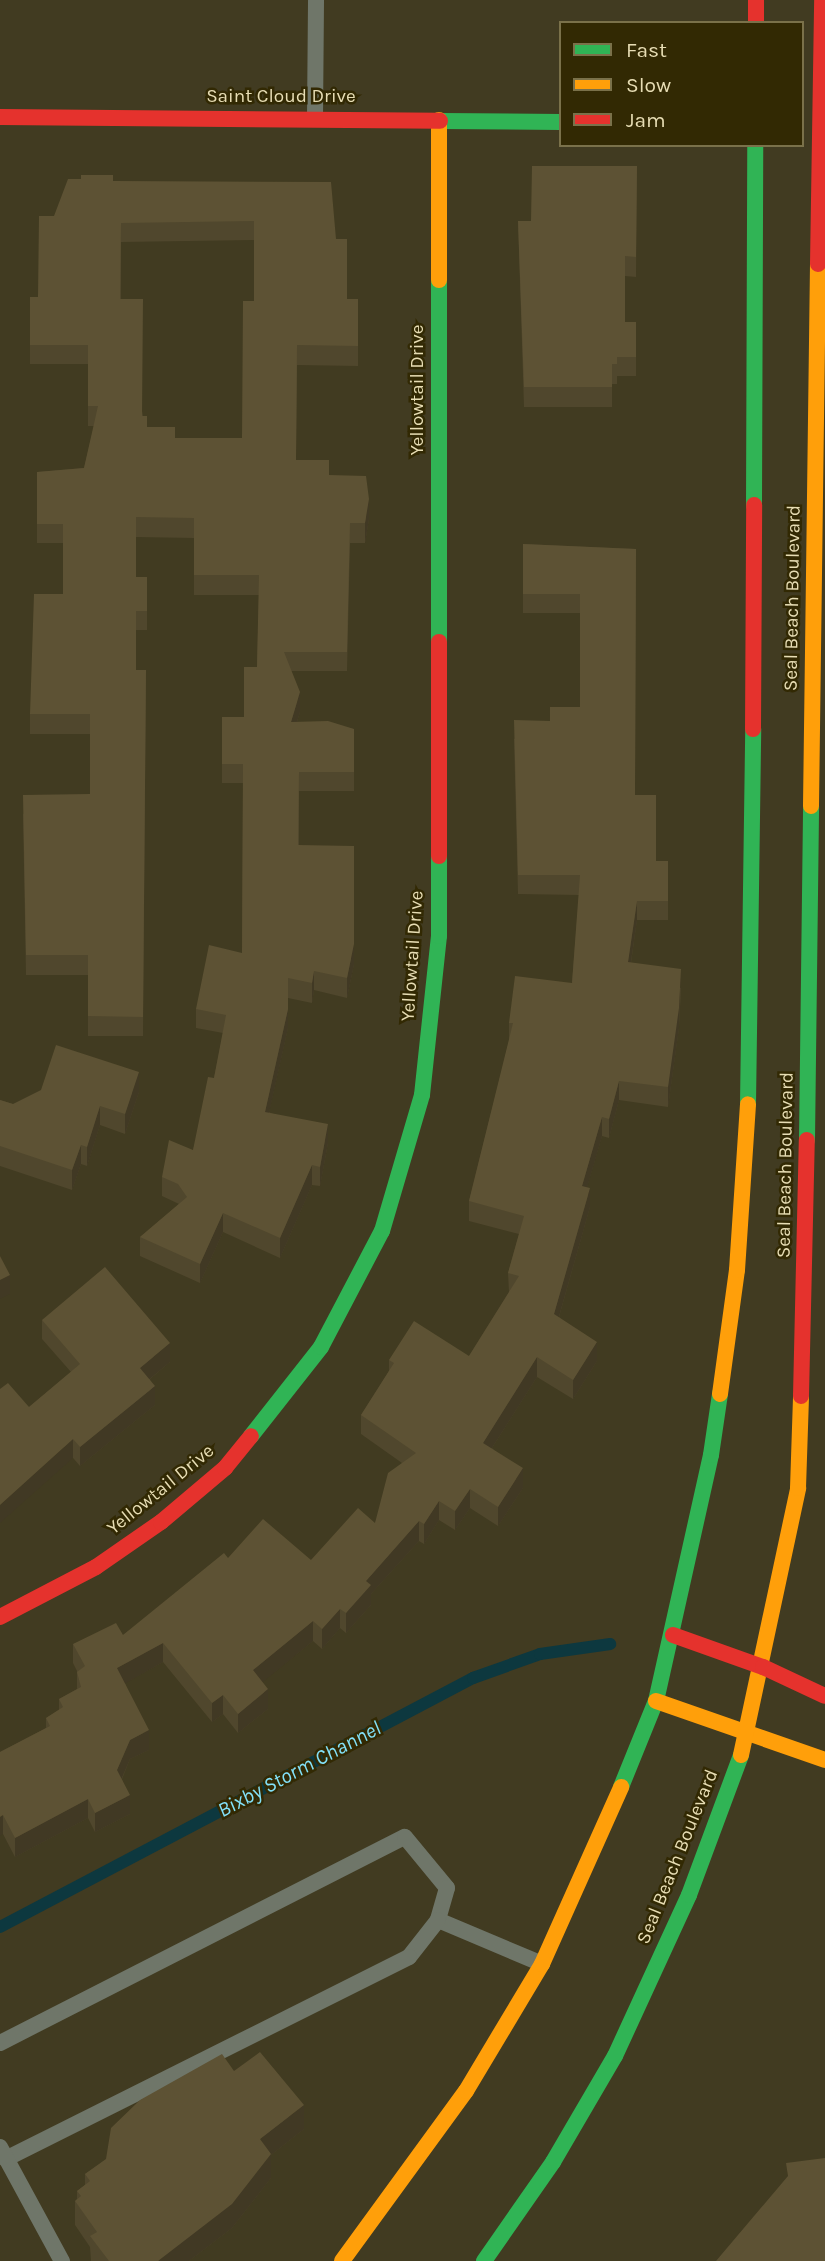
<!DOCTYPE html>
<style>
body{margin:0}
#map{position:relative;width:825px;height:2261px;overflow:hidden;background:#413b21;font-family:Karla,sans-serif}
div>[style]{position:absolute}
[style*='--x']{left:calc(var(--x)*1px);top:calc(var(--y)*1px);width:calc(var(--w)*1px);rotate:calc(var(--a)*1deg)}
.stream>*{height:12px;margin:-6px;padding:0 6px;transform-origin:6px;border-radius:6px;background:#0d383f}
.lane>*{height:16px;margin:-8px;padding:0 8px;transform-origin:8px;border-radius:8px;background:#6f7669}
.fast>*{height:16px;margin:-8px;padding:0 8px;transform-origin:8px;border-radius:8px;background:#30b455}
.slow>*{height:16px;margin:-8px;padding:0 8px;transform-origin:8px;border-radius:8px;background:#ff9f0a}
.jam>*{height:16px;margin:-8px;padding:0 8px;transform-origin:8px;border-radius:8px;background:#e5322d}
.wall>*{inset:0;background:#50472d}
.shaded-wall>*{inset:0;background:#413924}
.building>*{inset:0;background:#5d5234}
span{translate:-50% -50%;white-space:nowrap;text-align:center;line-height:1.15;-webkit-text-stroke:5px #322903;paint-order:stroke}
.street-label{font-size:19px;color:#e7ddb4}
.water-label{font-size:21px;color:#83e1f8;font-style:italic}
.legend{position:absolute;left:559px;top:21px;width:245px;height:126px;box-sizing:border-box;background:#322903;border:2px solid #7a714a;margin:0;padding:9px 12px;list-style:none;font-size:21px;color:#e7ddb4}
.legend li{display:flex;align-items:center;gap:14px;height:35px}
.legend b{width:35px;border:2px solid #7a714a}
</style>
<div id="map">
<div class="stream">
<div style="--x:0;--y:1927;--w:535;--a:-27.76"></div>
<div style="--x:473;--y:1678;--w:71;--a:-19.7"></div>
<div style="--x:540;--y:1654;--w:71;--a:-8.1"></div>
</div>
<div class="lane">
<div style="--x:315;--y:117;--w:117;--a:-89.5"></div>
<div style="--x:438;--y:1920;--w:113;--a:22.9"></div>
<div style="--x:0;--y:2043;--w:454;--a:-27"></div>
<div style="--x:405;--y:1837;--w:66;--a:50.5"></div>
<div style="--x:447;--y:1888;--w:33;--a:106"></div>
<div style="--x:438;--y:1920;--w:47;--a:128.1"></div>
<div style="--x:409;--y:1957;--w:451;--a:153.4"></div>
<div style="--x:0;--y:2147;--w:130;--a:61.5"></div>
</div>
<div class="fast">
<div style="--x:440;--y:121;--w:121;--a:0.5"></div>
<div style="--x:439;--y:280;--w:362;--a:90"></div>
<div style="--x:754;--y:505;--w:360;--a:-89.8"></div>
<div style="--x:748;--y:1104;--w:375;--a:-89.2"></div>
<div style="--x:807;--y:1140;--w:334;--a:-89.3"></div>
<div style="--x:251;--y:1436;--w:113;--a:-51.8"></div>
<div style="--x:321;--y:1347;--w:131;--a:-62.3"></div>
<div style="--x:382;--y:1231;--w:142;--a:-73.6"></div>
<div style="--x:422;--y:1095;--w:160;--a:-83.9"></div>
<div style="--x:439;--y:936;--w:80;--a:-90"></div>
<div style="--x:621;--y:1787;--w:93;--a:-67.9"></div>
<div style="--x:656;--y:1701;--w:252;--a:-77.4"></div>
<div style="--x:711;--y:1455;--w:62;--a:-81.6"></div>
<div style="--x:484;--y:2261;--w:121;--a:-55.1"></div>
<div style="--x:553;--y:2162;--w:123;--a:-59.7"></div>
<div style="--x:615;--y:2056;--w:177;--a:-65.3"></div>
<div style="--x:689;--y:1895;--w:149;--a:-69.6"></div>
</div>
<div class="slow">
<div style="--x:439;--y:120;--w:160;--a:90"></div>
<div style="--x:811;--y:806;--w:542;--a:-89.26"></div>
<div style="--x:720;--y:1394;--w:125;--a:-82.2"></div>
<div style="--x:737;--y:1270;--w:166;--a:-86.2"></div>
<div style="--x:656;--y:1701;--w:179;--a:19.2"></div>
<div style="--x:741;--y:1755;--w:273;--a:-77.9"></div>
<div style="--x:798;--y:1488;--w:92;--a:-88.1"></div>
<div style="--x:342;--y:2261;--w:210;--a:-53.9"></div>
<div style="--x:466;--y:2091;--w:148;--a:-59.1"></div>
<div style="--x:542;--y:1964;--w:194;--a:-65.9"></div>
</div>
<div class="jam">
<div style="--x:756;--y:0;--w:23;--a:90"></div>
<div style="--x:0;--y:117;--w:440;--a:0.5"></div>
<div style="--x:818;--y:264;--w:264;--a:-89.1"></div>
<div style="--x:439;--y:642;--w:214;--a:90"></div>
<div style="--x:753;--y:729;--w:224;--a:-89.7"></div>
<div style="--x:801;--y:1396;--w:256;--a:-88.7"></div>
<div style="--x:0;--y:1617;--w:108;--a:-27.5"></div>
<div style="--x:96;--y:1567;--w:79;--a:-34.7"></div>
<div style="--x:161;--y:1522;--w:84;--a:-40.2"></div>
<div style="--x:225;--y:1468;--w:41;--a:-50.9"></div>
<div style="--x:673;--y:1635;--w:96;--a:19.6"></div>
<div style="--x:763;--y:1667;--w:68;--a:25.1"></div>
</div>
<div class="wall">
<div style="clip-path:polygon(637px 166px,636px 277px,625px 276px,625px 322px,636px 322px,636px 376px,617px 376px,617px 384px,612px 384px,612px 407px,524px 407px,518px 221px,531px 221px)"></div>
<div style="clip-path:polygon(evenodd,113px 181px,336px 239px,347px 299px,358px 299px,358px 366px,297px 365px,296px 460px,329px 475px,369px 519px,365px 543px,350px 543px,347px 671px,291px 671px,300px 712px,297px 722px,354px 729px,354px 791px,299px 791px,299px 845px,354px 964px,347px 998px,314px 990px,312px 1003px,288px 998px,288px 1028px,269px 1112px,328px 1143px,320px 1186px,312px 1185px,280px 1258px,223px 1232px,200px 1283px,140px 1256px,140px 1237px,179px 1204px,162px 1196px,162px 1177px,193px 1150px,214px 1078px,223px 1033px,196px 1028px,196px 1009px,242px 953px,243px 783px,222px 783px,222px 717px,244px 717px,257px 667px,259px 595px,194px 595px,194px 538px,136px 537px,136px 577px,147px 577px,147px 630px,136px 630px,136px 670px,146px 670px,143px 1036px,88px 1036px,88px 975px,26px 975px,23px 814px,90px 794px,90px 734px,30px 734px,30px 714px,63px 594px,63px 543px,37px 543px,37px 472px,84px 468px,94px 426px,88px 426px,88px 364px,30px 364px,30px 297px,38px 297px,54px 216px,113px 181px,254px 240px,254px 301px,242px 438px,175px 438px,147px 427px,143px 416px,121px 299px,121px 242px,254px 240px)"></div>
<div style="clip-path:polygon(523px 544px,636px 549px,635px 795px,656px 861px,668px 861px,668px 920px,637px 920px,631px 963px,681px 988px,679px 1028px,668px 1107px,619px 1100px,609px 1138px,602px 1136px,587px 1187px,590px 1207px,559px 1317px,597px 1361px,573px 1399px,537px 1377px,492px 1448px,523px 1488px,498px 1526px,470px 1508px,455px 1530px,439px 1520px,424px 1544px,419px 1541px,371px 1594px,371px 1605px,346px 1633px,340px 1628px,322px 1649px,313px 1641px,262px 1682px,268px 1709px,238px 1733px,223px 1714px,212px 1722px,163px 1662px,125px 1683px,149px 1750px,130px 1759px,122px 1779px,130px 1814px,95px 1832px,88px 1818px,15px 1857px,3px 1834px,0 1752px,46px 1728px,46px 1718px,59px 1710px,59px 1699px,77px 1689px,77px 1671px,73px 1663px,73px 1644px,123px 1635px,228px 1558px,311px 1560px,375px 1523px,402px 1463px,361px 1434px,361px 1415px,389px 1371px,389px 1360px,469px 1356px,509px 1292px,508px 1273px,519px 1234px,469px 1221px,469px 1201px,509px 1041px,509px 1023px,572px 983px,579px 895px,518px 894px,514px 739px,580px 707px,580px 613px,523px 613px)"></div>
<div style="clip-path:polygon(139px 1092px,125px 1134px,100px 1125px,87px 1166px,81px 1164px,72px 1190px,0 1166px,0 1100px,13px 1104px)"></div>
<div style="clip-path:polygon(42px 1320px,170px 1362px,150px 1379px,155px 1405px,80px 1466px,29px 1407px,71px 1372px,42px 1339px)"></div>
<div style="clip-path:polygon(234px 2071px,304px 2129px,271px 2155px,271px 2178px,232px 2228px,189px 2261px,91px 2261px,90px 2247px,75px 2225px,75px 2201px,77px 2199px,77px 2191px,85px 2185px,85px 2174px)"></div>
</div>
<div class="shaded-wall">
<div style="clip-path:polygon(369px 499px,369px 519px,365px 543px,365px 523px)"></div>
<div style="clip-path:polygon(300px 692px,300px 712px,291px 741px,291px 722px)"></div>
<div style="clip-path:polygon(637px 901px,637px 920px,628px 982px,628px 962px)"></div>
<div style="clip-path:polygon(354px 944px,354px 964px,347px 998px,347px 978px)"></div>
<div style="clip-path:polygon(681px 969px,679px 1028px,668px 1107px,668px 1087px)"></div>
<div style="clip-path:polygon(314px 971px,314px 990px,312px 1003px,312px 983px)"></div>
<div style="clip-path:polygon(288px 1009px,288px 1028px,265px 1131px,265px 1112px)"></div>
<div style="clip-path:polygon(139px 1072px,139px 1092px,125px 1134px,125px 1114px)"></div>
<div style="clip-path:polygon(619px 1081px,619px 1100px,609px 1138px,609px 1119px)"></div>
<div style="clip-path:polygon(100px 1106px,100px 1125px,87px 1166px,87px 1147px)"></div>
<div style="clip-path:polygon(602px 1117px,602px 1136px,582px 1205px,582px 1186px)"></div>
<div style="clip-path:polygon(328px 1124px,328px 1143px,320px 1186px,320px 1167px)"></div>
<div style="clip-path:polygon(81px 1145px,81px 1164px,72px 1190px,72px 1170px)"></div>
<div style="clip-path:polygon(312px 1165px,312px 1185px,280px 1258px,280px 1238px)"></div>
<div style="clip-path:polygon(590px 1188px,590px 1207px,554px 1334px,554px 1314px)"></div>
<div style="clip-path:polygon(223px 1213px,223px 1232px,200px 1283px,200px 1264px)"></div>
<div style="clip-path:polygon(10px 1275px,10px 1294px,0 1299px,0 1280px)"></div>
<div style="clip-path:polygon(597px 1342px,597px 1361px,573px 1399px,573px 1380px)"></div>
<div style="clip-path:polygon(170px 1343px,170px 1362px,140px 1387px,140px 1368px)"></div>
<div style="clip-path:polygon(537px 1357px,537px 1377px,483px 1462px,483px 1443px)"></div>
<div style="clip-path:polygon(155px 1386px,155px 1405px,80px 1466px,80px 1447px)"></div>
<div style="clip-path:polygon(73px 1439px,73px 1458px,0 1523px,0 1505px)"></div>
<div style="clip-path:polygon(523px 1468px,523px 1488px,498px 1526px,498px 1507px)"></div>
<div style="clip-path:polygon(470px 1489px,470px 1508px,455px 1530px,455px 1511px)"></div>
<div style="clip-path:polygon(439px 1501px,439px 1520px,424px 1544px,424px 1524px)"></div>
<div style="clip-path:polygon(419px 1521px,419px 1541px,371px 1594px,371px 1605px,346px 1633px,346px 1613px,366px 1581px)"></div>
<div style="clip-path:polygon(340px 1609px,340px 1628px,322px 1649px,322px 1629px)"></div>
<div style="clip-path:polygon(313px 1621px,313px 1641px,253px 1690px,253px 1670px)"></div>
<div style="clip-path:polygon(163px 1643px,163px 1662px,117px 1688px,117px 1668px)"></div>
<div style="clip-path:polygon(268px 1689px,268px 1709px,238px 1733px,238px 1714px)"></div>
<div style="clip-path:polygon(223px 1695px,223px 1714px,212px 1722px,212px 1703px)"></div>
<div style="clip-path:polygon(149px 1730px,149px 1750px,130px 1759px,117px 1789px,117px 1770px,130px 1740px)"></div>
<div style="clip-path:polygon(130px 1795px,130px 1814px,95px 1832px,95px 1813px)"></div>
<div style="clip-path:polygon(88px 1799px,88px 1818px,15px 1857px,15px 1838px)"></div>
<div style="clip-path:polygon(3px 1815px,3px 1834px,0 1836px,0 1817px)"></div>
<div style="clip-path:polygon(304px 2105px,304px 2129px,271px 2155px,271px 2178px,232px 2228px,189px 2261px,158px 2261px,260px 2139px)"></div>
</div>
<div class="building">
<div style="clip-path:polygon(532px 166px,637px 166px,636px 257px,625px 256px,625px 322px,636px 322px,636px 357px,617px 357px,617px 364px,612px 364px,612px 387px,524px 387px,518px 221px,531px 221px)"></div>
<div style="clip-path:polygon(evenodd,81px 175px,113px 175px,113px 181px,331px 182px,336px 239px,347px 239px,347px 299px,358px 299px,358px 346px,297px 345px,296px 460px,329px 460px,329px 475px,366px 476px,369px 499px,365px 523px,350px 523px,347px 652px,284px 652px,300px 692px,291px 722px,328px 721px,354px 729px,354px 772px,299px 772px,298px 845px,354px 846px,354px 944px,347px 978px,314px 971px,312px 983px,288px 978px,288px 1009px,265px 1112px,328px 1124px,320px 1167px,312px 1165px,280px 1238px,223px 1213px,200px 1264px,140px 1237px,187px 1197px,178px 1184px,162px 1177px,169px 1140px,193px 1150px,208px 1077px,214px 1078px,226px 1015px,196px 1009px,209px 945px,242px 953px,243px 764px,222px 764px,222px 717px,244px 717px,244px 667px,257px 667px,259px 575px,194px 575px,194px 518px,136px 517px,136px 577px,147px 577px,147px 611px,136px 611px,136px 670px,146px 670px,143px 1017px,88px 1016px,88px 955px,26px 955px,23px 795px,90px 794px,90px 714px,30px 714px,34px 594px,63px 594px,63px 524px,37px 524px,37px 472px,84px 468px,98px 406px,88px 406px,88px 345px,30px 345px,30px 297px,38px 297px,39px 216px,54px 216px,68px 179px,81px 179px,81px 175px,254px 221px,254px 301px,243px 301px,242px 438px,175px 438px,175px 427px,147px 427px,147px 416px,142px 416px,143px 299px,120px 299px,121px 223px,254px 221px)"></div>
<div style="clip-path:polygon(523px 544px,636px 549px,635px 795px,656px 795px,656px 861px,668px 861px,668px 901px,637px 901px,628px 962px,681px 969px,679px 1008px,668px 1087px,619px 1081px,609px 1119px,602px 1117px,582px 1186px,590px 1188px,554px 1314px,597px 1342px,573px 1380px,537px 1357px,483px 1443px,523px 1468px,498px 1507px,470px 1489px,455px 1511px,439px 1501px,424px 1524px,419px 1521px,366px 1581px,371px 1585px,346px 1613px,340px 1609px,322px 1629px,313px 1621px,253px 1670px,268px 1689px,238px 1714px,223px 1695px,212px 1703px,163px 1643px,117px 1668px,149px 1730px,130px 1740px,117px 1770px,130px 1795px,95px 1813px,88px 1799px,15px 1838px,3px 1815px,0 1817px,0 1752px,50px 1726px,46px 1718px,63px 1707px,59px 1699px,81px 1687px,77px 1672px,85px 1666px,73px 1644px,116px 1623px,123px 1635px,224px 1553px,228px 1558px,263px 1519px,311px 1560px,358px 1508px,375px 1523px,388px 1473px,416px 1453px,361px 1415px,394px 1363px,389px 1360px,414px 1321px,469px 1356px,519px 1276px,508px 1273px,524px 1216px,469px 1201px,513px 1023px,509px 1023px,515px 976px,572px 983px,580px 875px,518px 875px,514px 720px,550px 721px,550px 707px,580px 707px,580px 594px,523px 594px)"></div>
<div style="clip-path:polygon(56px 1045px,139px 1072px,125px 1114px,100px 1106px,87px 1147px,81px 1145px,72px 1170px,0 1146px,0 1100px,13px 1104px,41px 1090px)"></div>
<div style="clip-path:polygon(0 1256px,10px 1275px,0 1280px)"></div>
<div style="clip-path:polygon(105px 1267px,170px 1343px,140px 1368px,155px 1386px,80px 1447px,73px 1439px,0 1505px,0 1389px,8px 1383px,29px 1407px,80px 1364px,42px 1320px)"></div>
<div style="clip-path:polygon(260px 2052px,304px 2105px,260px 2139px,271px 2154px,232px 2204px,158px 2261px,109px 2261px,90px 2236px,97px 2232px,75px 2201px,81px 2196px,77px 2191px,90px 2181px,85px 2174px,106px 2159px,111px 2128px,140px 2100px,222px 2054px,234px 2071px)"></div>
<div style="clip-path:polygon(825px 2158px,825px 2261px,716px 2261px,788px 2176px,786px 2163px)"></div>
</div>
<div class="street-label">
<span style="left:281px;top:97px">Saint Cloud Drive</span>
<span style="left:418px;top:390px;rotate:-90deg">Yellowtail Drive</span>
<span style="left:793px;top:598px;rotate:-89deg">Seal Beach Boulevard</span>
<span style="left:413px;top:956px;rotate:-86deg">Yellowtail Drive</span>
<span style="left:786px;top:1165px;rotate:-89deg">Seal Beach Boulevard</span>
<span style="left:161px;top:1490px;rotate:-39deg">Yellowtail Drive</span>
<span style="left:678px;top:1857px;rotate:-68deg">Seal Beach Boulevard</span>
</div>
<div class="water-label">
<span style="left:299px;top:1769px;rotate:-28deg">Bixby Storm Channel</span>
</div>
<ul class="legend">
<li><b style="height:9px;background:#30b455"></b>Fast</li>
<li><b style="height:9px;background:#ff9f0a"></b>Slow</li>
<li><b style="height:9px;background:#e5322d"></b>Jam</li>
</ul>
</div>
